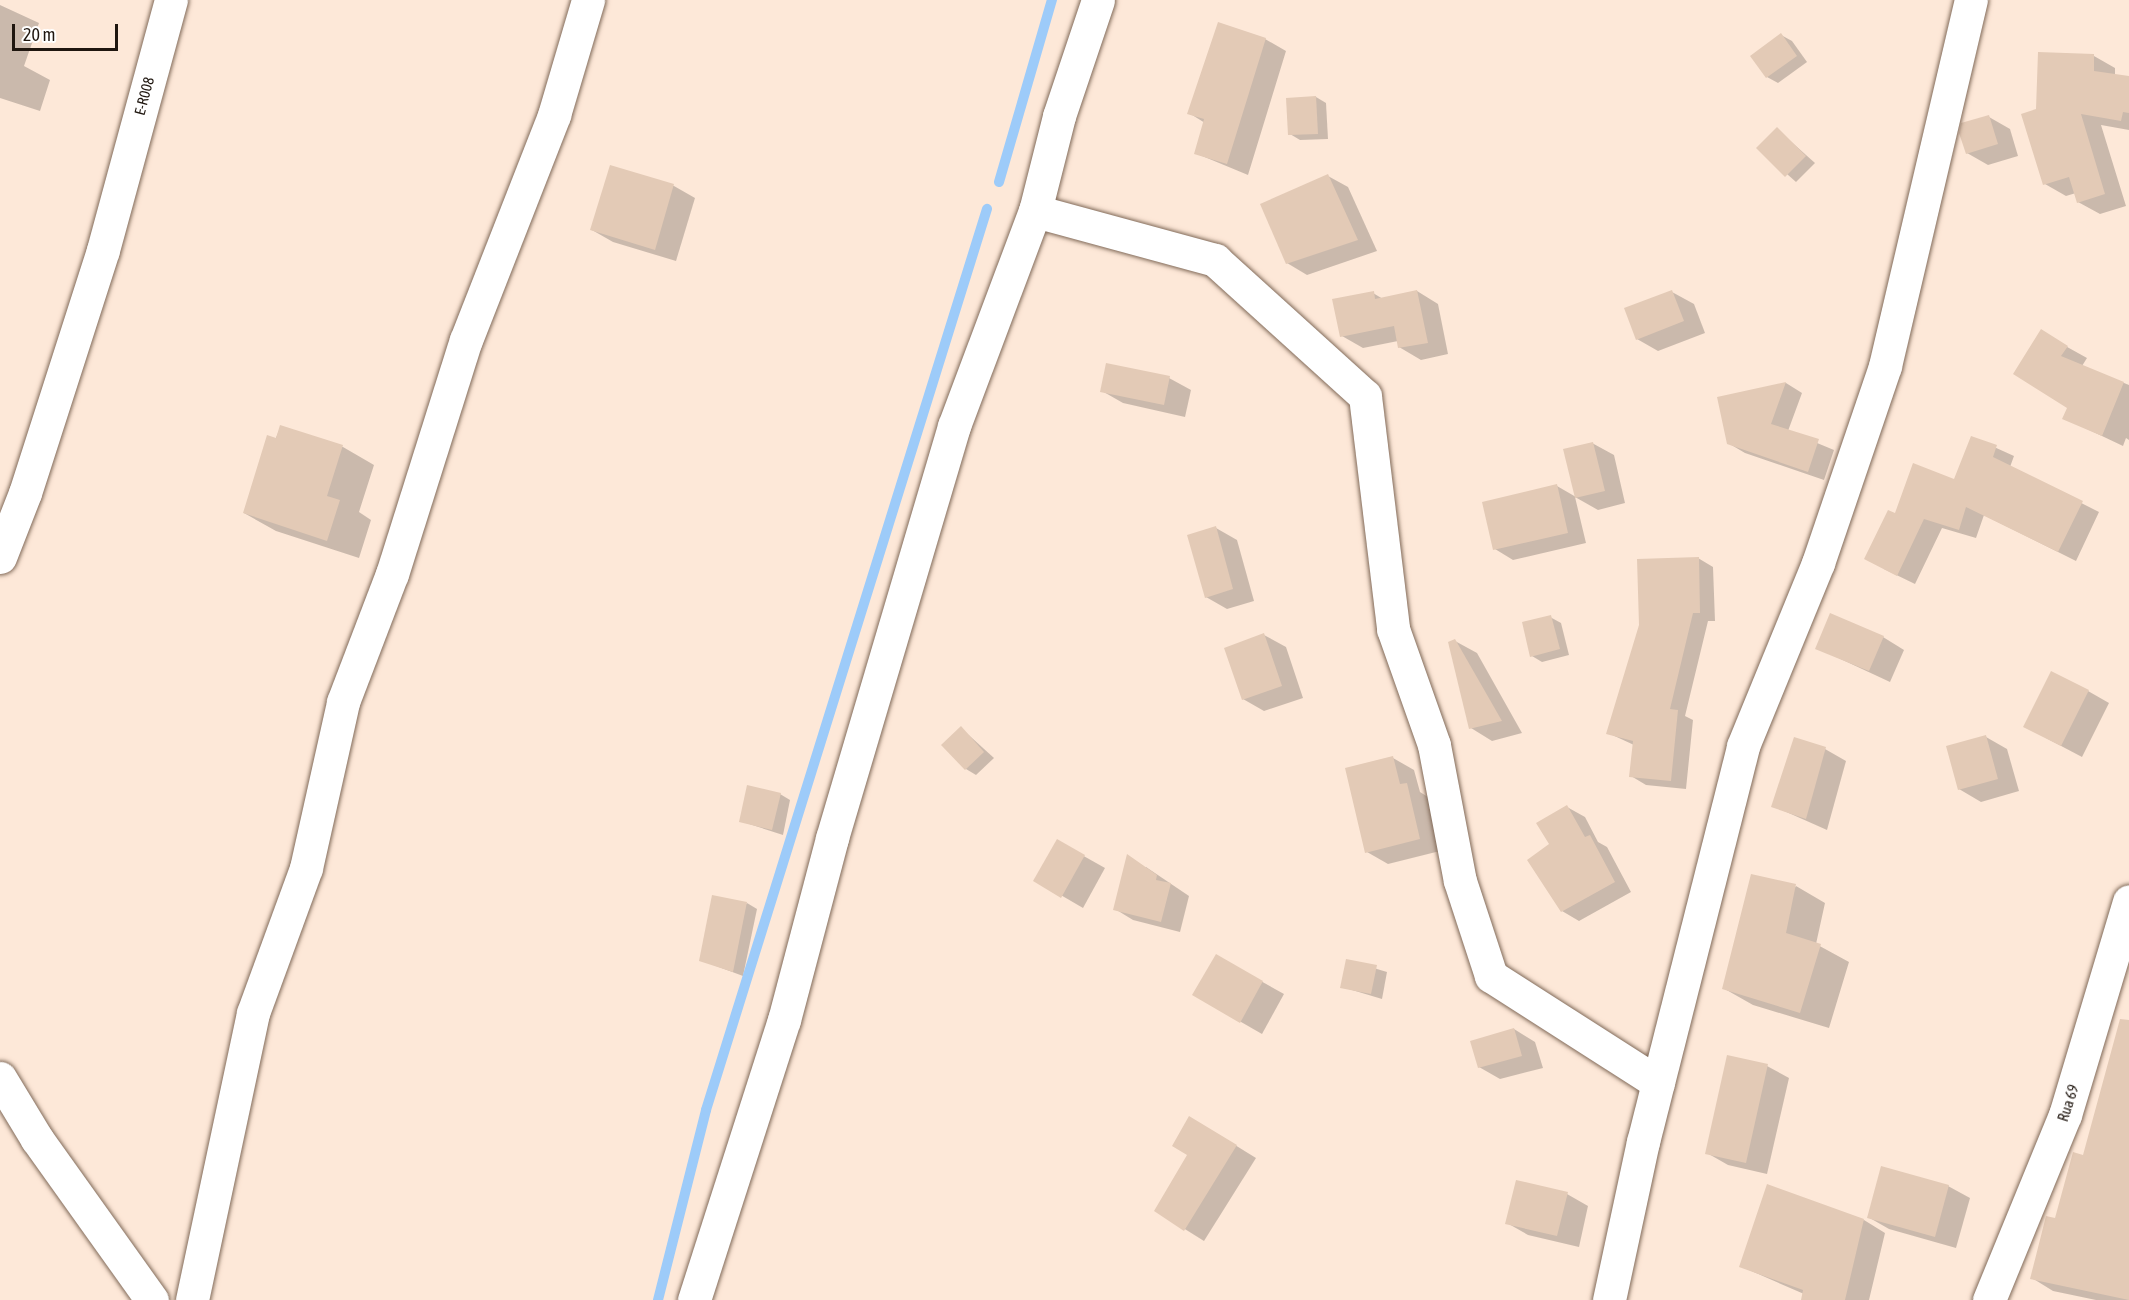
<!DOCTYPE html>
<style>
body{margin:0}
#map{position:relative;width:2129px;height:1300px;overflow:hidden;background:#fde8d8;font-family:"Asap Condensed",sans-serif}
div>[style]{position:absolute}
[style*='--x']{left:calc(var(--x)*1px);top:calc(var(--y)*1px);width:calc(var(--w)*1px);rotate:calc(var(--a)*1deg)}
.shadow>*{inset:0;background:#0003}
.stream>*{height:10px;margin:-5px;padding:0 5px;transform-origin:5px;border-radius:5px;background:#9dcbf9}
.building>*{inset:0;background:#e3cab6}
.roads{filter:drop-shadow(0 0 2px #816a59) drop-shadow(0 0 2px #816a59)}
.minor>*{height:33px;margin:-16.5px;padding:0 16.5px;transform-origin:16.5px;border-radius:16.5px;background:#fff}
span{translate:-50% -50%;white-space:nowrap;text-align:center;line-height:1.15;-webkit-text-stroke:5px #fff;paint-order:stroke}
.street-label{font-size:15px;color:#1f160f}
.scale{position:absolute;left:12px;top:24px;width:106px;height:27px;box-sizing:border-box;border:3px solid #1f160f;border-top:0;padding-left:8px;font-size:18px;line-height:21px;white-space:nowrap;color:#1f160f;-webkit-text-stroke:4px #fff;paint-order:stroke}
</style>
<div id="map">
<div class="shadow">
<div style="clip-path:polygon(0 5px,39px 23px,24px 66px,50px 80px,40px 111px,0 98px)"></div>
<div style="clip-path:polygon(1781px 35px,1792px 41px,1807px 62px,1778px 83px,1767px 77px,1752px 56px)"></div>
<div style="clip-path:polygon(1265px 39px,1286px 51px,1248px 175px,1195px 153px,1205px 123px,1189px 113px)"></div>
<div style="clip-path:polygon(2094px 56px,2115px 68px,2115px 76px,2129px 78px,2129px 130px,2101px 125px,2126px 206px,2100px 214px,2078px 202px,2076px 193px,2066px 196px,2045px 184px,2038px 110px)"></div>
<div style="clip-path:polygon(1316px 97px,1326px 103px,1328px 139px,1300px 140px,1290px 134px)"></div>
<div style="clip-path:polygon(1989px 117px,2010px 129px,2018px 156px,1988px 165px,1967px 153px)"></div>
<div style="clip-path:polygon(1777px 129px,1815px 163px,1796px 182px,1758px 148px)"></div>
<div style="clip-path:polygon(611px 167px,674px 186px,695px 198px,676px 261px,613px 242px,592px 230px)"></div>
<div style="clip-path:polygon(1328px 176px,1348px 187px,1377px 251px,1307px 275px,1287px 263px)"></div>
<div style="clip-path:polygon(1417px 291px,1438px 304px,1448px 354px,1421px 360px,1399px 347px,1398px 341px,1363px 348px,1342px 336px,1373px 293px,1383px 299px)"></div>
<div style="clip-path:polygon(1672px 292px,1694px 304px,1705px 333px,1658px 351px,1637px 339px)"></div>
<div style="clip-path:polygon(2060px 343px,2087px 358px,2082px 366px,2129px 385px,2129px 440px,2126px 438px,2123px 446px,2064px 418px,2068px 407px,2015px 373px)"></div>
<div style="clip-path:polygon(1169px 378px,1191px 390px,1185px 417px,1123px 403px,1102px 391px)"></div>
<div style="clip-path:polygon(1786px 383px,1802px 393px,1788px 431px,1834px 450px,1824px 480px,1745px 453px,1728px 443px,1719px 398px)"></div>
<div style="clip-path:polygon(281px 426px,343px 447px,374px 465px,359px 512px,371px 520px,359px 558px,276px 531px,244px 513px)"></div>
<div style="clip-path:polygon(1972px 437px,2014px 456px,2010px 467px,2099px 512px,2076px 561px,1984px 515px,1976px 538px,1942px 528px,1915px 584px,1884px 569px,1895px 516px,1955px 481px)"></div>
<div style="clip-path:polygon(1592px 443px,1614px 455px,1625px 503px,1598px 510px,1575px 497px,1586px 543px,1513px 560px,1495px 549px,1557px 486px,1576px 497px)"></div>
<div style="clip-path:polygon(1216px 528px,1237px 540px,1254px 601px,1227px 609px,1206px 597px)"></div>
<div style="clip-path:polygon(1698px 558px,1713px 567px,1715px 621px,1708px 621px,1685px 716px,1693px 720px,1686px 789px,1646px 785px,1631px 776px,1634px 745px,1608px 733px)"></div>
<div style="clip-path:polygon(1550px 617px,1561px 623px,1569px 655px,1542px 662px,1532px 656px)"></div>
<div style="clip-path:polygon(1264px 635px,1286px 647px,1303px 698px,1264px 711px,1243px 699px)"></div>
<div style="clip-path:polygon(1883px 637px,1904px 650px,1890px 682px,1817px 648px)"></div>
<div style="clip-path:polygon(1455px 641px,1477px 653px,1522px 733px,1492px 741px,1471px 728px)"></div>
<div style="clip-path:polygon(2088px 691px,2109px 703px,2082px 757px,2046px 738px)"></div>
<div style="clip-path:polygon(961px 728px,994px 758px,976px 775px,966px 769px)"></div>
<div style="clip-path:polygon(1986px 737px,2007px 749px,2019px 791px,1981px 802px,1959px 789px)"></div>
<div style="clip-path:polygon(1825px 749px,1846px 761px,1827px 830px,1773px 806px)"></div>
<div style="clip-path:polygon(1393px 758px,1414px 770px,1420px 792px,1428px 797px,1440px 851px,1388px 864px,1367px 852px)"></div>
<div style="clip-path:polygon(780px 794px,790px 800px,783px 835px,740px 821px)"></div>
<div style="clip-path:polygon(1567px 807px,1585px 817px,1598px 842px,1607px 847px,1631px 892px,1579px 921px,1562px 911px,1551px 845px)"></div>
<div style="clip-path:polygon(1057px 841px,1105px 868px,1083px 908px,1035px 880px)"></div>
<div style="clip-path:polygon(1146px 867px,1189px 896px,1180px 932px,1133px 920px,1115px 909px)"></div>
<div style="clip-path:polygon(1796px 886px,1825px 903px,1816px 944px,1849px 962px,1829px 1028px,1753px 1005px,1723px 988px)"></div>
<div style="clip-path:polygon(747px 903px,757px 909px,743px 976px,700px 960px)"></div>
<div style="clip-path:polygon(1216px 956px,1284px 994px,1262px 1034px,1194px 995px)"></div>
<div style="clip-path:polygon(1347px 960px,1387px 972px,1382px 999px,1342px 987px)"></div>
<div style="clip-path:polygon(1514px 1029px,1535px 1042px,1543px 1068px,1500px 1079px,1479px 1067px)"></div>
<div style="clip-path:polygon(1767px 1066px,1789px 1078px,1767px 1174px,1728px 1165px,1707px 1153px)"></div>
<div style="clip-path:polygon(2129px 1076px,2129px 1300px,2096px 1300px,2053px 1291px,2032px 1278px,2084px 1157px)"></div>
<div style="clip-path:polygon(1209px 1129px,1256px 1158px,1204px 1241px,1156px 1211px)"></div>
<div style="clip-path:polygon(1948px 1186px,1970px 1198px,1956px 1248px,1889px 1229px,1868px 1217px)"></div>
<div style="clip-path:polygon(1567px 1194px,1588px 1206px,1579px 1247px,1528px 1235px,1507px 1223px)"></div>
<div style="clip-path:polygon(1864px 1220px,1885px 1233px,1869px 1300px,1802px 1300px,1804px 1294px,1740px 1266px)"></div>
</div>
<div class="stream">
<div style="--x:999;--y:182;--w:190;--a:-73.8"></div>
<div style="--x:658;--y:1300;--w:196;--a:-75.8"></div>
<div style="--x:706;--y:1110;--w:944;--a:-72.68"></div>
</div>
<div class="building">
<div style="clip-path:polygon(1218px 22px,1266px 38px,1227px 164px,1194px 154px,1204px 119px,1187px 114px)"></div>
<div style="clip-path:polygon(1781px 33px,1797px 56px,1766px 78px,1750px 56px)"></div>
<div style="clip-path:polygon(2038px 52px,2094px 54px,2094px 71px,2129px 76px,2129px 113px,2123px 112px,2121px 121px,2081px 114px,2105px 194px,2077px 203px,2069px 177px,2043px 185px,2021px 114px,2036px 109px)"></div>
<div style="clip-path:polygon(1316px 96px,1318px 134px,1288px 135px,1286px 98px)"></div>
<div style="clip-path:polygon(1989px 115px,1998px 144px,1966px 154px,1959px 133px,1961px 123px)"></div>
<div style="clip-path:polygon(1777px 127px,1806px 156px,1785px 177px,1756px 148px)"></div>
<div style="clip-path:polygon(610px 165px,674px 184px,655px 250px,590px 230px)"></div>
<div style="clip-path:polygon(1328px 174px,1358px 240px,1286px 264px,1260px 204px)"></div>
<div style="clip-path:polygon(1417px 290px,1428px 343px,1398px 348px,1394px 326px,1340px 337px,1332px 299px,1374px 291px,1375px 299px)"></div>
<div style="clip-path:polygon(1672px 290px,1684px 321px,1636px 340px,1624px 308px)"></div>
<div style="clip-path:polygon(2041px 329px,2068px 346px,2061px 356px,2124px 382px,2102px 436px,2062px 419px,2067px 408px,2013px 374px)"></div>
<div style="clip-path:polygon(1106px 363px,1170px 376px,1164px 405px,1100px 392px)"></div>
<div style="clip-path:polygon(1786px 382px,1771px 424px,1819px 439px,1808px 472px,1727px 444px,1717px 397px)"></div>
<div style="clip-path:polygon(280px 425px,343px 445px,327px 496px,340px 500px,327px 541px,243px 513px,267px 435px,276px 438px)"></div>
<div style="clip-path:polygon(1971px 436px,1997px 445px,1993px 457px,2083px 501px,2058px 552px,1966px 507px,1959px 530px,1924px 519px,1897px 576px,1864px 559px,1888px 510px,1895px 513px,1913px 463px,1954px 479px)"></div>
<div style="clip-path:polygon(1593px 442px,1605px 491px,1575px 498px,1563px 449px)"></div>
<div style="clip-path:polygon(1557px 484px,1568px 533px,1493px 550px,1482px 502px)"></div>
<div style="clip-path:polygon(1216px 526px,1233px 589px,1205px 598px,1187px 535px)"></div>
<div style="clip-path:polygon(1699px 557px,1700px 613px,1693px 613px,1670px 709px,1678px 710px,1671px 781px,1629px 777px,1633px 741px,1606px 734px,1639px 625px,1637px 559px)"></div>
<div style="clip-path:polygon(1830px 613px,1884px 636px,1869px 671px,1815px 649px)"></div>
<div style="clip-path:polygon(1551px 615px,1560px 649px,1530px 657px,1522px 622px)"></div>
<div style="clip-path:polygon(1264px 633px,1282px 686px,1242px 700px,1224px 648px)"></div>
<div style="clip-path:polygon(1455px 639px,1502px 721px,1469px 729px,1448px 642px)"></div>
<div style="clip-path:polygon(2051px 671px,2089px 690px,2061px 746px,2023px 727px)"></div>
<div style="clip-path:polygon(961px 726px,984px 752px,965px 770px,941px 745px)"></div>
<div style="clip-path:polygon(1986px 735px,1998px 779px,1958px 790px,1946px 746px)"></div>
<div style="clip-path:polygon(1794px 737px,1826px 747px,1806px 819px,1771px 807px)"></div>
<div style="clip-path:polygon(1393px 756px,1400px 784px,1407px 783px,1420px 839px,1365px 853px,1345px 768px)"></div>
<div style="clip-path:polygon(747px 785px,781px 793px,772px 830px,739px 822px)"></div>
<div style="clip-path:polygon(1567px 805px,1585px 837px,1590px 835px,1615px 882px,1561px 912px,1527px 860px,1549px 844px,1536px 823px)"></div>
<div style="clip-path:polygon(1057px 839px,1085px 855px,1061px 898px,1033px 881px)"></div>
<div style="clip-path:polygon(1127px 854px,1157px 875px,1156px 880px,1171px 883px,1161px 922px,1113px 910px)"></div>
<div style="clip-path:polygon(1751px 874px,1796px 884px,1786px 933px,1821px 944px,1800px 1013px,1722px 989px)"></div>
<div style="clip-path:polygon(712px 895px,747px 902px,733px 972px,699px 961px)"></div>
<div style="clip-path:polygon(1216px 954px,1263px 981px,1240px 1023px,1192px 995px)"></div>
<div style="clip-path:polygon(1346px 959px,1377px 965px,1371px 994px,1340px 988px)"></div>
<div style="clip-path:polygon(2120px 1019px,2129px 1020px,2129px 1300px,2030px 1279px,2046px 1216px,2055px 1218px,2073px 1152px,2083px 1155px)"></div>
<div style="clip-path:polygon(1514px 1028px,1522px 1056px,1478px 1068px,1470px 1041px)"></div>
<div style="clip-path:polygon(1727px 1055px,1768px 1064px,1746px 1163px,1705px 1154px)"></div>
<div style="clip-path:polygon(1189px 1116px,1237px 1145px,1184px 1231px,1154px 1211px,1187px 1155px,1172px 1146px)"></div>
<div style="clip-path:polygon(1881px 1166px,1949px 1185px,1935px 1237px,1867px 1218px)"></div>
<div style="clip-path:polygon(1516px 1180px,1568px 1192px,1557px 1236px,1505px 1224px)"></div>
<div style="clip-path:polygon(1767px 1184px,1864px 1219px,1845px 1300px,1801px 1300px,1803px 1290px,1739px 1267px)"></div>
</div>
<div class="roads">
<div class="minor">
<div style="--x:1035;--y:211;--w:187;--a:15.2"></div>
<div style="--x:1215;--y:260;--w:202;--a:42.2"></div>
<div style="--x:1365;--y:396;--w:235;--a:83.1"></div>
<div style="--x:1393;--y:629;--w:123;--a:70.5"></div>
<div style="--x:1434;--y:745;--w:138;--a:79.2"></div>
<div style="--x:1460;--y:881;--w:100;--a:71.9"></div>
<div style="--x:1491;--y:976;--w:198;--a:32.6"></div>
<div style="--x:0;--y:557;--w:69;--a:-68.7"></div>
<div style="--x:25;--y:493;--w:255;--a:-72.2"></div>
<div style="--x:103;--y:250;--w:259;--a:-74.8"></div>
<div style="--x:0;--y:1078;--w:71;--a:58.8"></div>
<div style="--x:37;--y:1139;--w:198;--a:54.5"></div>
<div style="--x:192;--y:1300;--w:293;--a:-78"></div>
<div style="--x:253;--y:1013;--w:154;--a:-69.9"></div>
<div style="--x:306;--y:868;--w:170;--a:-77.4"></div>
<div style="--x:343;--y:702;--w:137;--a:-69.1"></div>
<div style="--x:392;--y:574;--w:245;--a:-72.5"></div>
<div style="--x:466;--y:340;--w:242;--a:-68.6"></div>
<div style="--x:554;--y:115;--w:120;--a:-73.5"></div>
<div style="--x:694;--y:1300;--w:294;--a:-72.2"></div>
<div style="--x:784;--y:1020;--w:188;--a:-75.2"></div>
<div style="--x:832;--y:838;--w:430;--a:-73.5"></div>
<div style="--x:954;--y:426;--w:230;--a:-69.4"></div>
<div style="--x:1035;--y:211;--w:98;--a:-75.8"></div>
<div style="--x:1059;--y:116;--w:122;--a:-71.4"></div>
<div style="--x:1609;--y:1300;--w:162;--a:-77.9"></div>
<div style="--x:1643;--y:1142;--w:408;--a:-75.8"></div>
<div style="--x:1743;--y:746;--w:198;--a:-67.7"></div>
<div style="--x:1818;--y:563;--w:208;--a:-71.2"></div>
<div style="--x:1885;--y:366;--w:376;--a:-76.8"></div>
<div style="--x:1989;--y:1300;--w:200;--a:-67.7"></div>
<div style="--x:2065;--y:1115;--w:223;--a:-73.3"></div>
</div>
</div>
<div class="street-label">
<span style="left:144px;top:96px;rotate:-75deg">E-R008</span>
<span style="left:2068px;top:1103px;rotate:-72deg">Rua 69</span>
</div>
<div class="scale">20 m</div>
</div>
